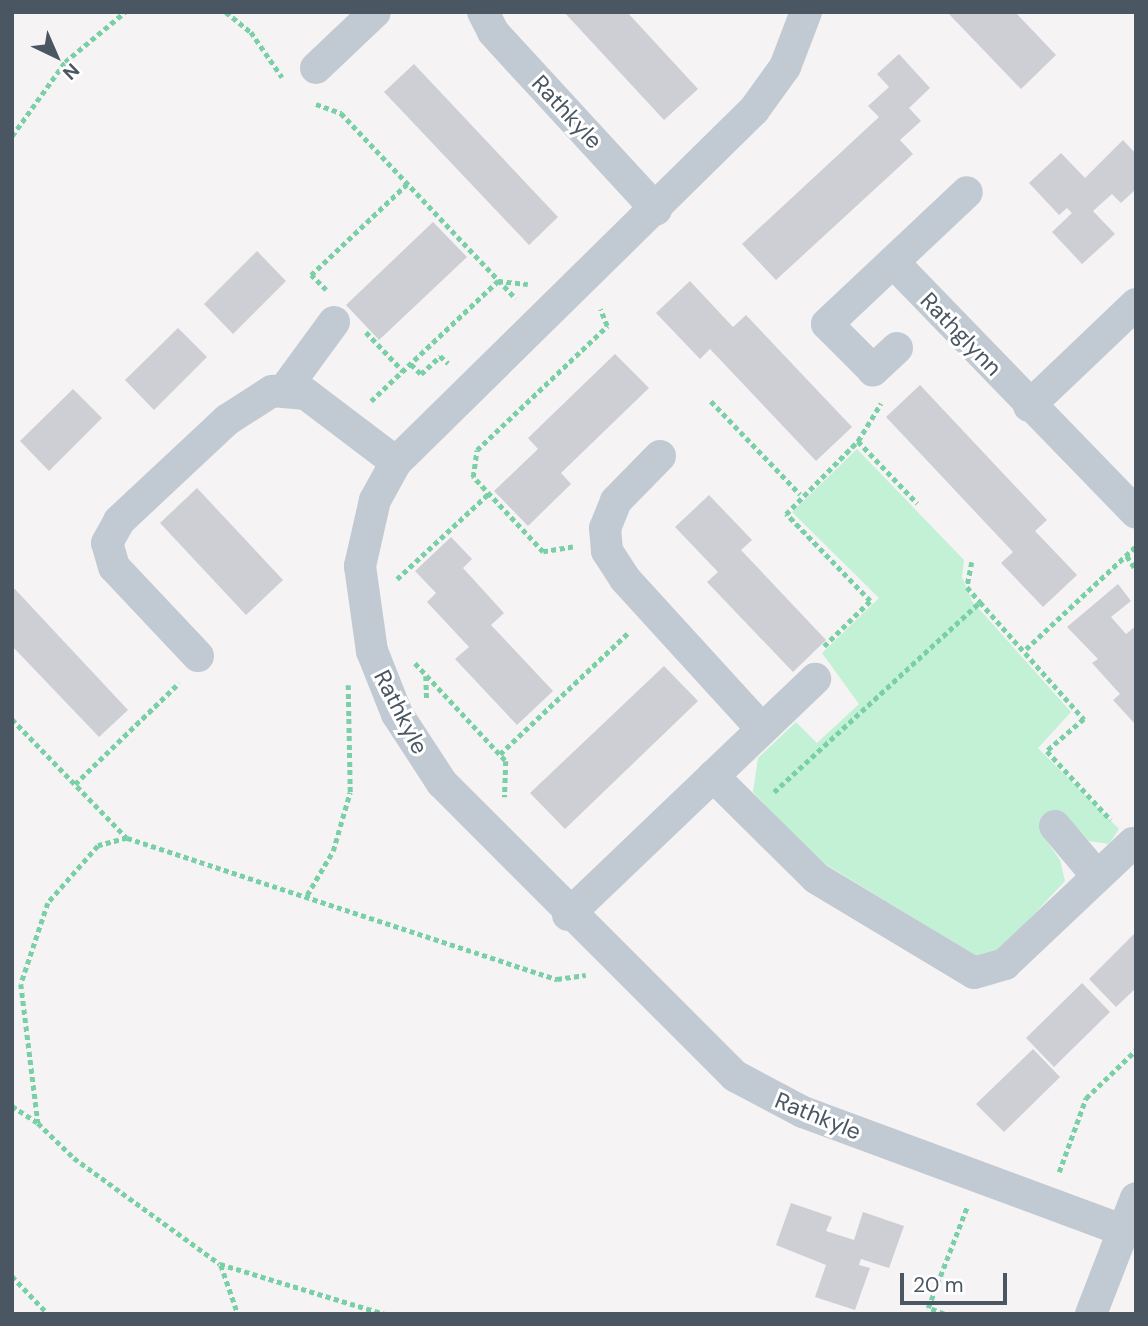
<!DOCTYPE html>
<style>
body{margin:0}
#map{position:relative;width:1148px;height:1326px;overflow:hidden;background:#f5f3f3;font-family:"DM Sans",sans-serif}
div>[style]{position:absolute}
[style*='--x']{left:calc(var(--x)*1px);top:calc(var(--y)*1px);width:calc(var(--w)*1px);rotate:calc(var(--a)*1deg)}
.green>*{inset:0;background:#c3f1d5}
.building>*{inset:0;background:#cdcfd5}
.path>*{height:4.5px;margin-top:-2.25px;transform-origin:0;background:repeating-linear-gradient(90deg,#7ad0a6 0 5px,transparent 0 8.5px)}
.minor>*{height:32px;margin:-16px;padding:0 16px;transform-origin:16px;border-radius:16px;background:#c1cad2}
span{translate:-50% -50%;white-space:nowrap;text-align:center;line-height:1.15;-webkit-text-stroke:6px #fff;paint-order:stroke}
.street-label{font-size:23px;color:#4a5661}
.frame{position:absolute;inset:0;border:14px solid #4a5661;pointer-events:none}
.north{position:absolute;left:21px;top:21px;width:70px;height:70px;-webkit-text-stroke:5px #fff;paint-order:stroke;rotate:136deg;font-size:19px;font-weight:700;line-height:28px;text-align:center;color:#4a5661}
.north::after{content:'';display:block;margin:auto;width:24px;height:32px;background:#4a5661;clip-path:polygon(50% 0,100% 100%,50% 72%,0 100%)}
.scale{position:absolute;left:900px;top:1273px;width:107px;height:32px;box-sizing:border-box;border:4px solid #4a5661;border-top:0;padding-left:9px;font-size:21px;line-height:24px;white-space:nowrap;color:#4a5661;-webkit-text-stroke:5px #fff;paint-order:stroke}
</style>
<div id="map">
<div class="green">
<div style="clip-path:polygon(857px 449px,964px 560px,962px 577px,972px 601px,1071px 712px,1038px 748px,1119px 829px,1109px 844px,1089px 841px,1063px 812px,1039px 830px,1060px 860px,1065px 881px,994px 957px,976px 956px,812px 856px,753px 792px,758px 758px,796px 722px,817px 743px,859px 704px,822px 653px,879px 598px,792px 512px)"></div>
</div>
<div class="building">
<div style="clip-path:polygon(564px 12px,627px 12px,698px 89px,664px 120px)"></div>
<div style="clip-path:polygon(947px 12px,1015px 12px,1056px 55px,1021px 89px)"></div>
<div style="clip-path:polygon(899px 54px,930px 88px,909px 108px,921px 121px,900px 140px,913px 154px,776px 280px,742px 244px,879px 117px,868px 106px,889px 87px,877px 74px)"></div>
<div style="clip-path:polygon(414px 64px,558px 217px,529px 245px,384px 92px)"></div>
<div style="clip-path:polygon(1123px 140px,1136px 154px,1136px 189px,1121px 203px,1112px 194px,1093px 211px,1115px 234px,1082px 264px,1052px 232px,1072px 213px,1067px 208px,1059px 215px,1029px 183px,1061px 153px,1085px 178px)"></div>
<div style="clip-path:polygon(433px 222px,467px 257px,379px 340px,346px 305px)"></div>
<div style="clip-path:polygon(257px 251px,286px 281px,233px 334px,204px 304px)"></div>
<div style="clip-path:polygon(690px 281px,733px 327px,746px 315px,852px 427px,816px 461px,710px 349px,700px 359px,656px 313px)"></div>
<div style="clip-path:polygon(178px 328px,207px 357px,154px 410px,125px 380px)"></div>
<div style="clip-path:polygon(615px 354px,649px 388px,561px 473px,571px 484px,528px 526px,494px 491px,538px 449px,528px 438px)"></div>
<div style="clip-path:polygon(920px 385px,1047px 520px,1035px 531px,1077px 575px,1043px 607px,1001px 563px,1013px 552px,886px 417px)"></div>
<div style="clip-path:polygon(73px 389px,102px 418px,49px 471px,20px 441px)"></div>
<div style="clip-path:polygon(197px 488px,283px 580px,246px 615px,160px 523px)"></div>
<div style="clip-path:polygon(709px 495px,752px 540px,741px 550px,826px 640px,793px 672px,707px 582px,718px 572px,675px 527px)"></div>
<div style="clip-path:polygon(451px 537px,472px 559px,463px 568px,504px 613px,491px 625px,553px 691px,517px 725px,455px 659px,469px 647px,427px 602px,436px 593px,415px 571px)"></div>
<div style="clip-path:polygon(1118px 584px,1131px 601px,1111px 617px,1126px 634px,1136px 626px,1136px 725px,1113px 700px,1120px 694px,1092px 663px,1098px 659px,1067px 627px)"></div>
<div style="clip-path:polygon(12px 586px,128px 710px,99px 737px,12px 646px)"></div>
<div style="clip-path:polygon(664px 666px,698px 701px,565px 829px,530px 793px)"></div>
<div style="clip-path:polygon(1136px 932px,1136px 988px,1116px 1007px,1089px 979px)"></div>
<div style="clip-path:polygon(1082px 983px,1110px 1012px,1054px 1067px,1026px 1038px)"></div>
<div style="clip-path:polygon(1033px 1049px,1060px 1077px,1004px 1132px,976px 1104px)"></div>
<div style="clip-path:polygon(791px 1203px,832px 1217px,826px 1231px,854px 1240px,863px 1212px,904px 1226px,889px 1268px,861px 1259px,859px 1265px,870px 1268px,855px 1310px,815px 1297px,826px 1265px,776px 1245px)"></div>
</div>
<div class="path">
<div style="--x:226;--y:12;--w:32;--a:39"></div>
<div style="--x:251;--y:32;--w:55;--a:55.4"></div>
<div style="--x:316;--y:104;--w:27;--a:20"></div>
<div style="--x:341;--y:113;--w:255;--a:46.7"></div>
<div style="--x:12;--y:136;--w:91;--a:-54.4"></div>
<div style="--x:65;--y:62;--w:78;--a:-39.8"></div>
<div style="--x:326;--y:290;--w:21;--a:-135"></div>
<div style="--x:311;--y:275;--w:132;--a:-43.5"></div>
<div style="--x:366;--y:332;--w:54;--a:46.5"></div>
<div style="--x:411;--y:364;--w:14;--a:45"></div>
<div style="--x:421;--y:374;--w:26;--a:-43"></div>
<div style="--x:440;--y:356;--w:11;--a:41"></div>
<div style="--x:371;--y:401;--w:175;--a:-43.4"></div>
<div style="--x:498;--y:281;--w:30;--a:6"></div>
<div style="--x:711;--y:401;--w:129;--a:46.3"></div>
<div style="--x:858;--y:441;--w:86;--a:46.4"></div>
<div style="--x:573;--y:547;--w:30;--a:171"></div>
<div style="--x:543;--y:552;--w:103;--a:-133"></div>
<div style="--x:473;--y:477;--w:27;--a:-82"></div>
<div style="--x:477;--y:450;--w:180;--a:-43.6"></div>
<div style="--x:607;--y:326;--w:18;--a:-112"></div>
<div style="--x:1127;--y:556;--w:17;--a:57"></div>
<div style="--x:972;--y:562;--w:25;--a:101"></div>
<div style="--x:967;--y:587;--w:20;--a:49"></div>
<div style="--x:397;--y:579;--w:125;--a:-43"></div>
<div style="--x:824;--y:646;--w:64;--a:-44.4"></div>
<div style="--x:870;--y:601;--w:121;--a:-134"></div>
<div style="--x:786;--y:514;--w:103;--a:-45.4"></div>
<div style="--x:858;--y:441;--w:44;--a:-58.8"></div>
<div style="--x:1026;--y:649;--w:149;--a:-43.1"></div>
<div style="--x:415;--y:663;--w:134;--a:47.1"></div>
<div style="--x:506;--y:761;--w:36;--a:92"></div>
<div style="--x:426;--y:676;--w:25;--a:88"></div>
<div style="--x:12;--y:719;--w:165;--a:46"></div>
<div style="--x:127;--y:838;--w:453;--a:18.2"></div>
<div style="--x:557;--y:979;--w:29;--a:-8"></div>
<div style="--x:500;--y:754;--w:178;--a:-43.4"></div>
<div style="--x:75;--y:784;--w:145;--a:-44.2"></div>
<div style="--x:774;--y:792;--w:280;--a:-42.7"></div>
<div style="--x:980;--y:602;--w:157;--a:48.4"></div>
<div style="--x:1084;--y:719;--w:49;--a:139.1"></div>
<div style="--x:1047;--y:751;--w:94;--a:47.2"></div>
<div style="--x:127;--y:838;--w:30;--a:165"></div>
<div style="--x:98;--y:846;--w:76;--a:131.3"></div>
<div style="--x:48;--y:903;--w:85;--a:108.4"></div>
<div style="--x:21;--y:984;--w:140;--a:83"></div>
<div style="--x:38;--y:1123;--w:50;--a:44.2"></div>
<div style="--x:74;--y:1158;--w:180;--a:36"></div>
<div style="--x:220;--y:1264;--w:172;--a:16.9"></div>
<div style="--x:307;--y:895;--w:51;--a:-59.4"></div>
<div style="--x:333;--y:851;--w:61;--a:-73.9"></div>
<div style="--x:350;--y:792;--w:107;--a:-91.1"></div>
<div style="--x:12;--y:1106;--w:30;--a:33"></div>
<div style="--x:1059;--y:1172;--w:79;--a:-70"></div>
<div style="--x:1086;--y:1098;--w:69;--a:-43.8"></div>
<div style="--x:221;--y:1265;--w:52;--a:70.9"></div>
<div style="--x:12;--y:1276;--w:52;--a:46.5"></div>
<div style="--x:944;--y:1314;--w:17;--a:-159"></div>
<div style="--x:928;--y:1308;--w:108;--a:-68.9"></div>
</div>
<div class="minor">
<div style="--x:483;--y:12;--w:22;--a:63"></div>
<div style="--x:493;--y:32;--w:241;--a:47.4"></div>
<div style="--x:806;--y:12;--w:59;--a:110.9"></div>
<div style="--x:785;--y:67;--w:53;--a:125.8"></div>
<div style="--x:754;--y:110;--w:502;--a:135.48"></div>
<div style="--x:396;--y:462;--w:43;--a:118.9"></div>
<div style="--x:375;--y:500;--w:68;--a:102.8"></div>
<div style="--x:360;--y:566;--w:86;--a:82"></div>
<div style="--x:372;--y:651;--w:68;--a:68.4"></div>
<div style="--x:397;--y:714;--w:82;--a:56.9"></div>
<div style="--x:442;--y:783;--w:414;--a:45"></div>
<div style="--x:735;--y:1076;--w:77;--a:27.9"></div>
<div style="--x:803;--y:1112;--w:340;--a:20.3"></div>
<div style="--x:316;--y:68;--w:81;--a:-43.5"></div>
<div style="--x:893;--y:262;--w:349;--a:45.9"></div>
<div style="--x:897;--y:348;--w:33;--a:137"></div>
<div style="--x:873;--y:370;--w:65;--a:-135"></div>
<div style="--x:827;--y:324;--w:192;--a:-43.3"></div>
<div style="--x:285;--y:389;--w:83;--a:-53.8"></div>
<div style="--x:1029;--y:406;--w:148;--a:-43.6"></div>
<div style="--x:660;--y:456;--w:63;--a:134.4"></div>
<div style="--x:616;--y:501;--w:29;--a:112"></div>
<div style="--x:605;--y:528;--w:23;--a:85"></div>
<div style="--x:607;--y:551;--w:33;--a:57"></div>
<div style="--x:625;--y:579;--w:203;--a:47.6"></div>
<div style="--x:198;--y:656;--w:122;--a:-133.3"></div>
<div style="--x:114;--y:567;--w:25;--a:-106"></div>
<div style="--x:107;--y:543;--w:25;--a:-61"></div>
<div style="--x:119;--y:521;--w:148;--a:-43.1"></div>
<div style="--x:227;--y:420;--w:54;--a:-32.8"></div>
<div style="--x:272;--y:391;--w:34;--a:5"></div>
<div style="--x:306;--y:394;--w:113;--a:37.1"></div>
<div style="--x:713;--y:776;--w:145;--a:44.7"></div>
<div style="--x:816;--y:878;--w:184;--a:31"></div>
<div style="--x:974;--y:973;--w:32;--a:-16"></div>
<div style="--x:1005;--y:964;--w:176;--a:-43.4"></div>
<div style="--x:1055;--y:826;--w:65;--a:50"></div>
<div style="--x:568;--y:915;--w:342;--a:-43.7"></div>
<div style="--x:1091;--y:1314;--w:124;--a:-68.8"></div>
</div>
<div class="street-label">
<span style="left:567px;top:112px;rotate:47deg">Rathkyle</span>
<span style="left:961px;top:334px;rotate:46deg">Rathglynn</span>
<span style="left:401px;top:712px;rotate:63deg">Rathkyle</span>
<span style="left:818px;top:1116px;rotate:22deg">Rathkyle</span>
</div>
<div class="frame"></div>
<div class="north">N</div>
<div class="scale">20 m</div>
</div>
